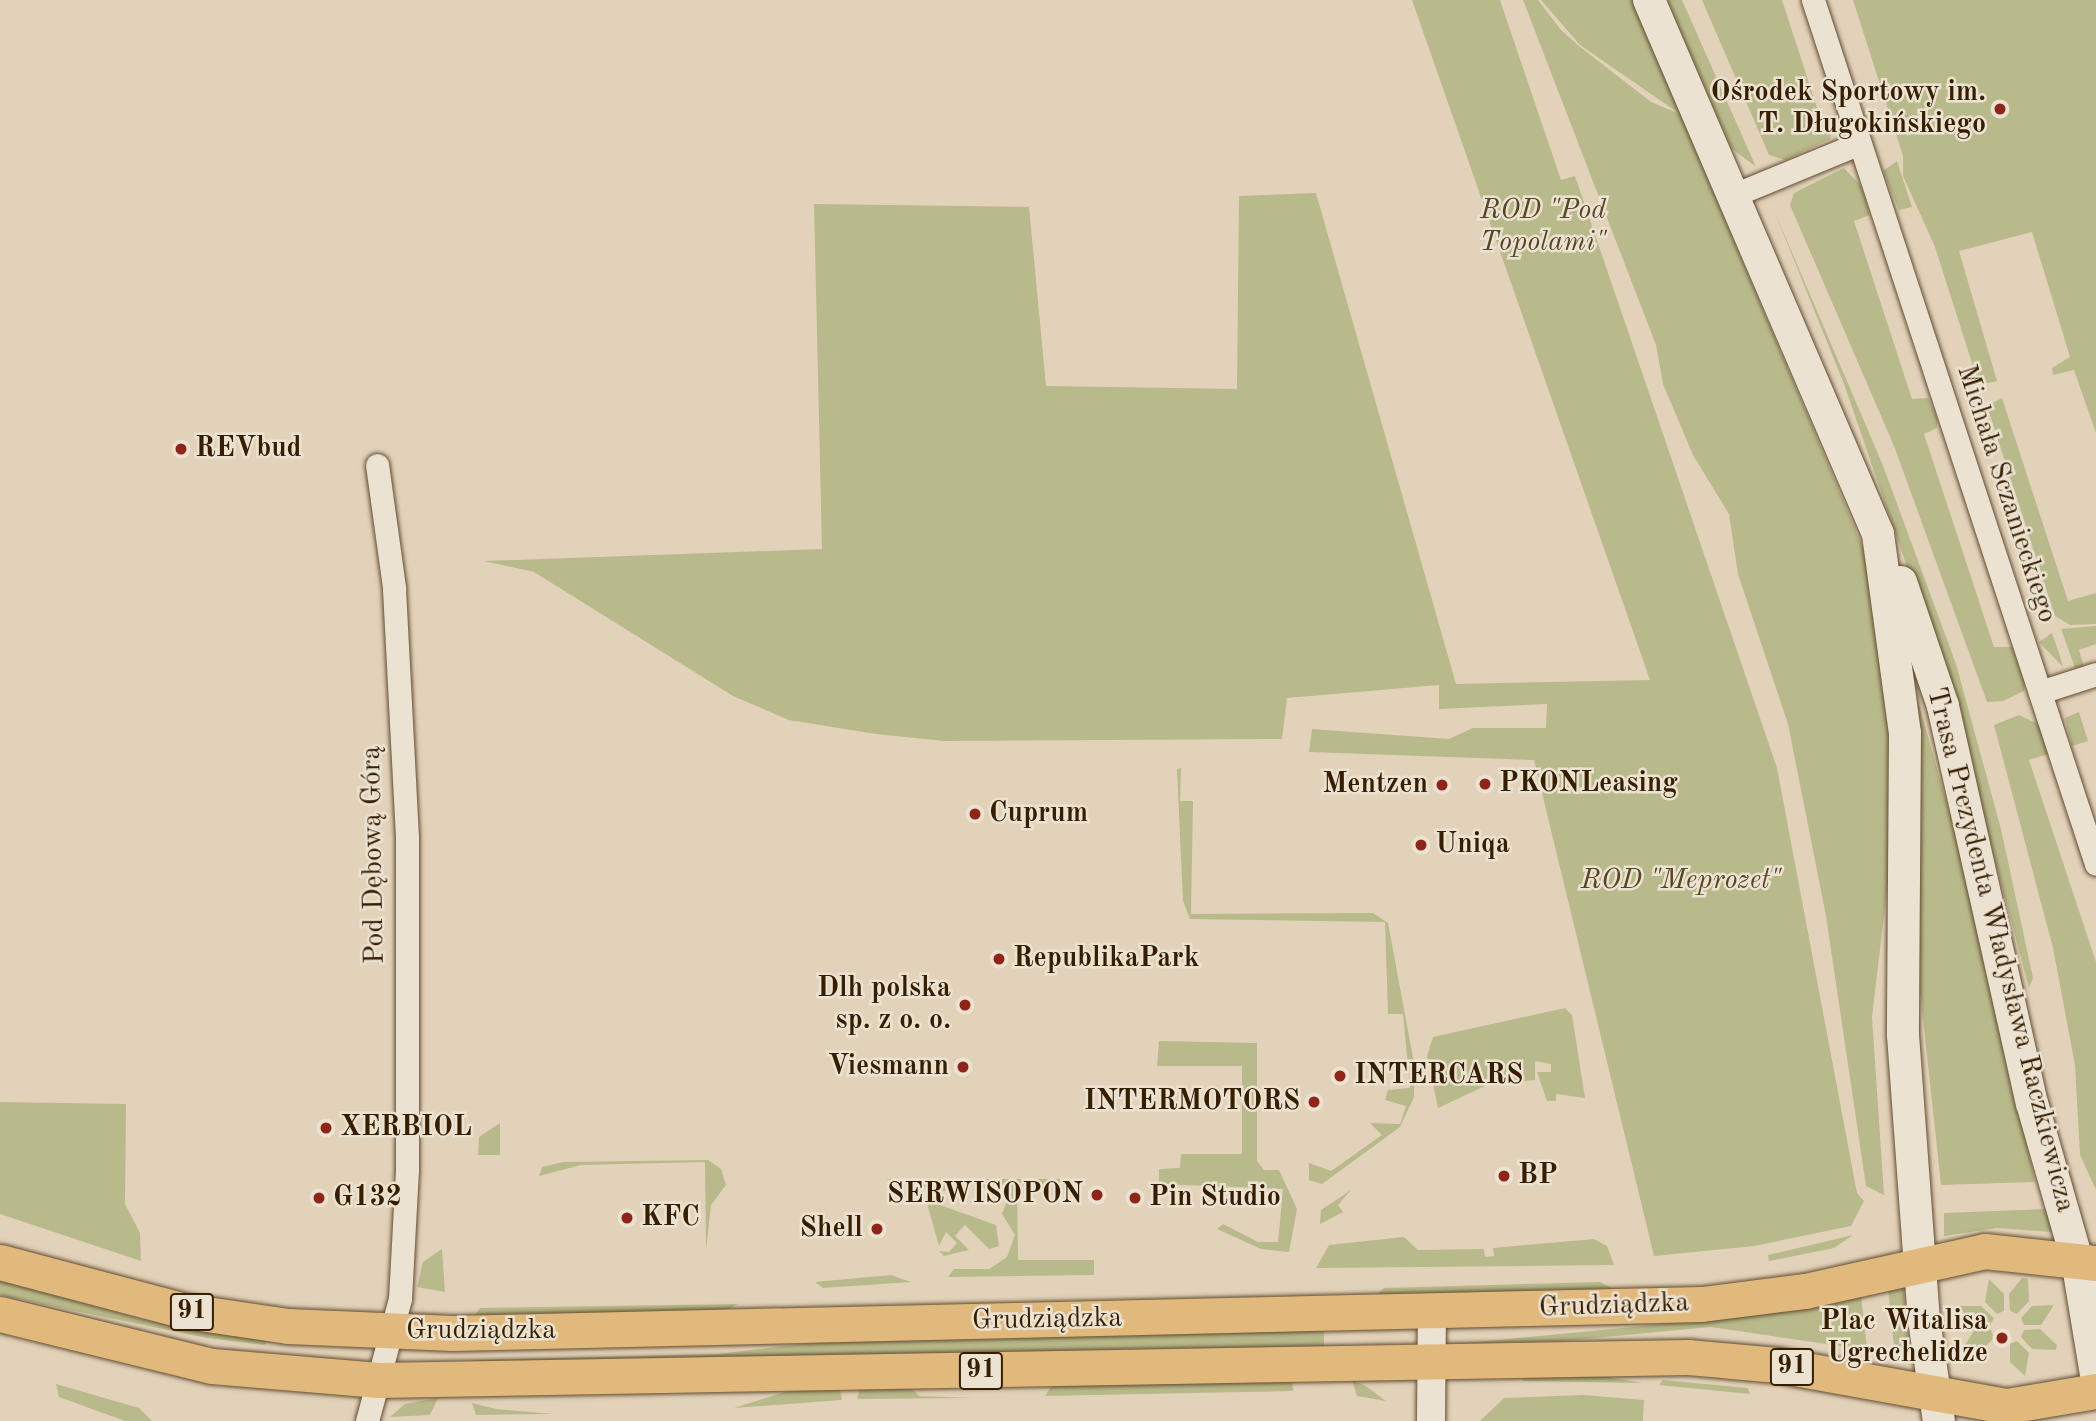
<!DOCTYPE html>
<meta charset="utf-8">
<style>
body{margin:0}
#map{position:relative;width:2096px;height:1421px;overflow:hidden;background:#e2d2b9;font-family:"Old Standard TT",serif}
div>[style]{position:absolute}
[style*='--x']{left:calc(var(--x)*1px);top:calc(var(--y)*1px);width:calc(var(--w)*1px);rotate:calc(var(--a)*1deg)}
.green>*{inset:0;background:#b9ba8b}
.roads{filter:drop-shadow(0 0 2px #614c2f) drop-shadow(0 0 2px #614c2f)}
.minor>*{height:23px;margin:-11.5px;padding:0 11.5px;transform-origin:11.5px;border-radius:11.5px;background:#ece2d2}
.tertiary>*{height:28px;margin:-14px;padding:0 14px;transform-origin:14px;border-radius:14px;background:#ece2d2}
.secondary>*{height:32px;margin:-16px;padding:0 16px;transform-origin:16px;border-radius:16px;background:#ece2d2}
.primary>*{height:35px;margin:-17.5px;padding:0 17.5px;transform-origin:17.5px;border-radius:17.5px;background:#e1b97c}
.dots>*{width:19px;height:19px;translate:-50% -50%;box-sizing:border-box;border:4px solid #ece2d2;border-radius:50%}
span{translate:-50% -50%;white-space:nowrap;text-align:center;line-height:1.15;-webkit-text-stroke:5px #ece2d2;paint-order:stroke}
.shield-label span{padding:2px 5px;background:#ece2d2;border:2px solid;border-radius:5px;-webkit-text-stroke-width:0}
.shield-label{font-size:26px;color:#361f01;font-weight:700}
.poi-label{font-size:28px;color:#361f01;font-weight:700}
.right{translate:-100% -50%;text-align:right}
.left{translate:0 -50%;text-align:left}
.park-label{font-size:28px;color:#574624;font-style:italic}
.street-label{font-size:28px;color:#361f01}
</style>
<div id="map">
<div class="green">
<div style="clip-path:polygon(1412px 0,1500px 0,1561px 180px,1575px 176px,1777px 768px,1857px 1193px,1864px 1201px,1851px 1226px,1754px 1246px,1654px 1256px,1534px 760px,1309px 752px,1312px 729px,1449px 739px,1473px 728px,1546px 728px,1547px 704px,1439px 709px,1439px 685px,1287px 698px,1282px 739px,944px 741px,876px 734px,789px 720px,733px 696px,534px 572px,484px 561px,822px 549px,814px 204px,1029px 207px,1046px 386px,1237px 389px,1239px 196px,1316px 193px,1456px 684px,1650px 680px)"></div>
<div style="clip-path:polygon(1523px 0,1538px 0,1561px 30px,1579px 46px,1651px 102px,1680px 114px,1580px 45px,1541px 0,1633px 0,1863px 548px,1888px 678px,1893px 839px,1872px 1017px,1884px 1195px,1866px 1186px,1826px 916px,1788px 724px,1738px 574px,1729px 514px,1693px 455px,1663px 384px,1656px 345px)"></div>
<div style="clip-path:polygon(1667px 0,1682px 0,1756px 167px,1731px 148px)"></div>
<div style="clip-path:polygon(1702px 0,1782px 0,1820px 117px,1836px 115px,1830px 139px,1785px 160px,1769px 155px)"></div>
<div style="clip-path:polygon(1853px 0,2096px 0,2096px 433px,2074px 370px,2053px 375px,2052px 368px,2070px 357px,2032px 232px,1959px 251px,1997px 381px,1979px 385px,1935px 247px,1903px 176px,1903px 156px)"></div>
<div style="clip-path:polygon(1897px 161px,1912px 207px,1899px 210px,1883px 171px)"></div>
<div style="clip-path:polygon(1844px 168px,1861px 186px,1870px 215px,1854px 221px,1912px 399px,1928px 398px,1937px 418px,1937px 428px,1924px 434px,1994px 647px,2012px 647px,2025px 683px,2024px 691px,2003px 701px,1987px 702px,1894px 446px,1790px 205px,1794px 193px)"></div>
<div style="clip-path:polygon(1773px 208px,1882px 463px,1956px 664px,2001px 829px,2033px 978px,2029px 988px,1957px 718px,1915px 590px,1844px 384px)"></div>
<div style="clip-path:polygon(2002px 398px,2068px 601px,2096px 593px,2096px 624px,2070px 625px,2055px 616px,1987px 406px)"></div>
<div style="clip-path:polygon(2096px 626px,2096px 644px,2079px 650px,2084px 667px,2075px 668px,2061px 629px)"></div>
<div style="clip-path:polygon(2052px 633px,2059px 653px,2063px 667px,2039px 642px)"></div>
<div style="clip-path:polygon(1913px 684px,1957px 839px,2035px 1182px,1941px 1185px,1914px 935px)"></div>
<div style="clip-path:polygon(2079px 712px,2088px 741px,2072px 746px,2065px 718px)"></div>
<div style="clip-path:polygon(2019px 715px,2040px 725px,2049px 754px,2029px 760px,2096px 962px,2096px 1190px,2080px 1155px,2075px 1065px,2053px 948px,1994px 725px)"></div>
<div style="clip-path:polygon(1181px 768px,1180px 801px,1193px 801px,1191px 914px,1373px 913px,1388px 923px,1414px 1063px,1414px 1097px,1400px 1127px,1322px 1184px,1309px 1180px,1309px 1163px,1331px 1171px,1382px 1135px,1370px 1123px,1400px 1124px,1406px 1106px,1385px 1100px,1388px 1090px,1410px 1088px,1403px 1014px,1388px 1014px,1385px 922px,1190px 919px,1183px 901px,1177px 769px)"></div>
<div style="clip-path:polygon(1565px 1008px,1572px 1015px,1585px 1098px,1556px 1094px,1556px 1101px,1547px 1101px,1537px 1072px,1551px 1072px,1551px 1064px,1535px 1061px,1535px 1080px,1487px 1085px,1438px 1108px,1427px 1056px,1433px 1037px)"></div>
<div style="clip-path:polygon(1159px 1041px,1257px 1043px,1257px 1161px,1264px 1170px,1279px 1170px,1297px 1209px,1289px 1252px,1261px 1249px,1217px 1229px,1223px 1224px,1258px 1242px,1278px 1242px,1283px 1189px,1159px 1184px,1159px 1169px,1180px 1168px,1181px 1154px,1242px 1154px,1242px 1066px,1157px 1066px)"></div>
<div style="clip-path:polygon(0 1102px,126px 1104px,125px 1204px,140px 1233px,141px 1261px,0 1214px)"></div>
<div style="clip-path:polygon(500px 1123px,500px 1155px,478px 1155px,479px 1137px)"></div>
<div style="clip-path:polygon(708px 1160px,721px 1169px,726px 1185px,711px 1205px,706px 1251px,705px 1162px,581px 1165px,539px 1176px,542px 1167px,563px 1162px)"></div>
<div style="clip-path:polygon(885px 1179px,1060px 1179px,1060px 1185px,1017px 1185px,1018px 1260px,1094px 1260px,1094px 1275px,948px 1277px,954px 1269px,989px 1269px,1007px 1257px,1015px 1235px,1002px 1214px,1012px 1188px,1001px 1184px,997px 1192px,966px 1182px,962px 1191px,947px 1185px,945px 1191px)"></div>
<div style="clip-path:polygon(1351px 1190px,1338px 1205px,1343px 1212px,1320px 1224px,1321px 1210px)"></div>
<div style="clip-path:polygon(926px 1200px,996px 1225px,999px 1246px,989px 1249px,965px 1225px,955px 1236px,969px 1250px,944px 1256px,939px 1251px,949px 1252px,957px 1243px,946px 1232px,939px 1246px)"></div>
<div style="clip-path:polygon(2046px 1209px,2052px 1232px,1997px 1228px,1944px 1236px,1944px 1213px)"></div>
<div style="clip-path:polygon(1853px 1235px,1834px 1248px,1769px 1261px,1768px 1255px)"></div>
<div style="clip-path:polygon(1404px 1237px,1418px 1250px,1484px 1249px,1485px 1257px,1494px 1256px,1493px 1248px,1594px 1239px,1607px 1246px,1614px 1265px,1316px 1268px,1329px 1245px)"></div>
<div style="clip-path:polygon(442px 1249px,445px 1292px,417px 1287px,423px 1262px)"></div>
<div style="clip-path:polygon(891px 1275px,911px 1282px,823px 1288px,815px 1282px)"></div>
<div style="clip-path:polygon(2022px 1278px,2028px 1279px,2029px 1301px,2017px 1314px,2010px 1311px,2009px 1294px)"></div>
<div style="clip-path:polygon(1989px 1279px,2004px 1294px,2004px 1311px,1997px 1314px,1985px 1302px)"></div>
<div style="clip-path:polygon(0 1280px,144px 1320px,267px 1340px,265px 1345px,207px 1338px,56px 1307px,0 1295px)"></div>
<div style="clip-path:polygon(1600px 1282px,1615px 1290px,1375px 1297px,1384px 1288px)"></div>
<div style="clip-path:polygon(1903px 1284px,1906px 1317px,1910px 1360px,1895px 1355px,1888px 1289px)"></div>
<div style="clip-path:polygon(1861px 1296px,1867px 1350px,1711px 1327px,1562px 1341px,1468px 1343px,1705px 1320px)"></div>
<div style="clip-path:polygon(738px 1304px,723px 1312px,474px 1317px,480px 1308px)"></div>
<div style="clip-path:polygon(2054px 1305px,2041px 1325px,2024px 1325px,2021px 1318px,2032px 1306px)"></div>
<div style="clip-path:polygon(1959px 1306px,1981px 1306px,1994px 1318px,1990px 1325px,1974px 1326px)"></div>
<div style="clip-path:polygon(2040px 1329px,2057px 1345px,2056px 1350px,2032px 1349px,2021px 1337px,2024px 1330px)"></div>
<div style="clip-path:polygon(1324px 1330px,1324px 1346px,472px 1366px,473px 1360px,718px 1354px,826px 1341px)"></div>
<div style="clip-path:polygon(1991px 1330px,1994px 1338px,1982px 1350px,1961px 1351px,1974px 1331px)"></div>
<div style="clip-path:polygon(2017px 1341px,2029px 1353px,2025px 1376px,2010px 1362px,2010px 1344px)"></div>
<div style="clip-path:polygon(1522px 1374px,1608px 1377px,1643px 1383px,1523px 1381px)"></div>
<div style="clip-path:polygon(1292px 1380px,1293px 1391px,1045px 1396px,1052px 1385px)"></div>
<div style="clip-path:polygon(1352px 1380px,1366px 1386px,1386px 1401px,1357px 1396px)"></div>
<div style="clip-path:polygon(1663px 1380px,1748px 1388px,1750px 1394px,1659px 1385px)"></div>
<div style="clip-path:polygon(56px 1384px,139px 1408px,152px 1421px,125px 1421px,59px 1397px)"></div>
<div style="clip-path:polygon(910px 1387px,919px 1396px,973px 1398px,857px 1399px,860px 1389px)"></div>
<div style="clip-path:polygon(840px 1390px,842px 1400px,734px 1408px,788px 1391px)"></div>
<div style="clip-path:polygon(1583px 1395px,1644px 1400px,1643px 1421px,1480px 1421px,1504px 1398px)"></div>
<div style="clip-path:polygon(438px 1398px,430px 1415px,390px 1417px,405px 1404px)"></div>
<div style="clip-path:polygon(472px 1403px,496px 1409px,554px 1414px,476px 1415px)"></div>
</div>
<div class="roads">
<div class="minor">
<div style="--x:1813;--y:0;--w:909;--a:71.86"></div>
<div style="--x:1734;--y:195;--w:134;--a:-22.4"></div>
<div style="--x:2040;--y:692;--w:59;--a:-17.8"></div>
<div style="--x:367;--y:1421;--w:126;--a:-74.9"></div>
<div style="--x:400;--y:1299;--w:129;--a:-86.9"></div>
<div style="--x:407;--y:1170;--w:333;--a:-90"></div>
<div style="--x:407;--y:837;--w:250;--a:-93"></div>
<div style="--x:394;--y:587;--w:123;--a:-97.9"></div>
</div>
<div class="tertiary">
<div style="--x:1431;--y:1421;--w:110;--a:-89.5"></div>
</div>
<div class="secondary">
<div style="--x:1649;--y:0;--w:581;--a:66.79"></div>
<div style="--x:1878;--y:534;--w:201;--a:82.3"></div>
<div style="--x:1905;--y:733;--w:302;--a:90.4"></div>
<div style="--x:1903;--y:1035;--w:286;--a:85.8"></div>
<div style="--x:1924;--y:1320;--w:102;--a:81.6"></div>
<div style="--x:1901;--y:582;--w:131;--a:71.3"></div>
<div style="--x:1943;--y:706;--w:407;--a:77.4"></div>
<div style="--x:2032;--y:1103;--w:163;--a:74"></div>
<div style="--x:2077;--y:1260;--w:117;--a:80.6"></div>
</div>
<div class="primary">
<div style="--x:0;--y:1262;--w:192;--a:14.8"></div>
<div style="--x:186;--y:1311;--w:103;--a:8.4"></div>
<div style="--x:288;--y:1326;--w:165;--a:2.4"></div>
<div style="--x:453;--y:1333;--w:1249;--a:-1.33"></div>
<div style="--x:1702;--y:1304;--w:104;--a:-7.2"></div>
<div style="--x:1805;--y:1291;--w:184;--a:-12.5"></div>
<div style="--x:1985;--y:1251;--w:112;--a:6.2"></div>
<div style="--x:0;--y:1314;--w:218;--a:13.8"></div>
<div style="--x:212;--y:1366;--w:167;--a:4.8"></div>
<div style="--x:378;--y:1380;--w:1310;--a:-1.01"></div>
<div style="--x:1688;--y:1357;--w:90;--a:5.1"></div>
<div style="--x:1778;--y:1365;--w:233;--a:10.2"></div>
<div style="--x:2007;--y:1406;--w:90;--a:-9.6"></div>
</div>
</div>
<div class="dots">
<div style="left:2000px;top:109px;background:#8f2418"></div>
<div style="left:181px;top:449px;background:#8f2418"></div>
<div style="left:1485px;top:784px;background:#8f2418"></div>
<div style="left:1442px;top:785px;background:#8f2418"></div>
<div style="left:975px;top:814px;background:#8f2418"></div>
<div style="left:1421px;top:845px;background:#8f2418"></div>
<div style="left:999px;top:959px;background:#8f2418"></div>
<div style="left:965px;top:1005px;background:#8f2418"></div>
<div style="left:963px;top:1067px;background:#8f2418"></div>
<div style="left:1340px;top:1076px;background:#8f2418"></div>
<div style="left:1314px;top:1102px;background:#8f2418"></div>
<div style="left:326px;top:1128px;background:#8f2418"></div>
<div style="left:1504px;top:1176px;background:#8f2418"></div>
<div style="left:1097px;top:1195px;background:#8f2418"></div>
<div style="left:319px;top:1198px;background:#8f2418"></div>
<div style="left:1135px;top:1198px;background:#8f2418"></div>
<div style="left:627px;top:1218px;background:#8f2418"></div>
<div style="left:877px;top:1229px;background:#8f2418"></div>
<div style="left:2002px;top:1338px;background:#8f2418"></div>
</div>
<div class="shield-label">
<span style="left:192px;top:1312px">91</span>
<span style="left:1792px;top:1367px">91</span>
<span style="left:981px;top:1371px">91</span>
</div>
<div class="poi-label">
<span class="right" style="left:1986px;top:109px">Ośrodek Sportowy im.<br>T. Długokińskiego</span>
<span class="left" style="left:195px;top:449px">REVbud</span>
<span class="left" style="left:1499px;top:784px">PKONLeasing</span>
<span class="right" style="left:1428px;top:785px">Mentzen</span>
<span class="left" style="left:989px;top:814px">Cuprum</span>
<span class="left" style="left:1435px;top:845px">Uniqa</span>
<span class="left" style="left:1013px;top:959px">RepublikaPark</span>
<span class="right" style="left:951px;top:1005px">Dlh polska<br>sp. z o. o.</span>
<span class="right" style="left:949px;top:1067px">Viesmann</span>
<span class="left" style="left:1354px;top:1076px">INTERCARS</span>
<span class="right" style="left:1300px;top:1102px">INTERMOTORS</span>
<span class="left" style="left:340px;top:1128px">XERBIOL</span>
<span class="left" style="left:1518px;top:1176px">BP</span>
<span class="right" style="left:1083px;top:1195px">SERWISOPON</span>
<span class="left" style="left:333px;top:1198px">G132</span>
<span class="left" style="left:1149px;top:1198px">Pin Studio</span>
<span class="left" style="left:641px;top:1218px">KFC</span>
<span class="right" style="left:863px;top:1229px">Shell</span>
<span class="right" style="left:1988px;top:1338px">Plac Witalisa<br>Ugrechelidze</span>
</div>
<div class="park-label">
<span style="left:1543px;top:227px">ROD "Pod<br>Topolami"</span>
<span style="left:1681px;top:881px">ROD "Meprozet"</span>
</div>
<div class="street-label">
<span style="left:2006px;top:494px;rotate:72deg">Michała Sczanieckiego</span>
<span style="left:374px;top:855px;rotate:-91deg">Pod Dębową Górą</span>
<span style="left:2000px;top:950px;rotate:76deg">Trasa Prezydenta Władysława Raczkiewicza</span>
<span style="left:1614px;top:1306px;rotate:-2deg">Grudziądzka</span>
<span style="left:1047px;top:1320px;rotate:-1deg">Grudziądzka</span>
<span style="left:481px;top:1331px">Grudziądzka</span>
</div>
</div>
